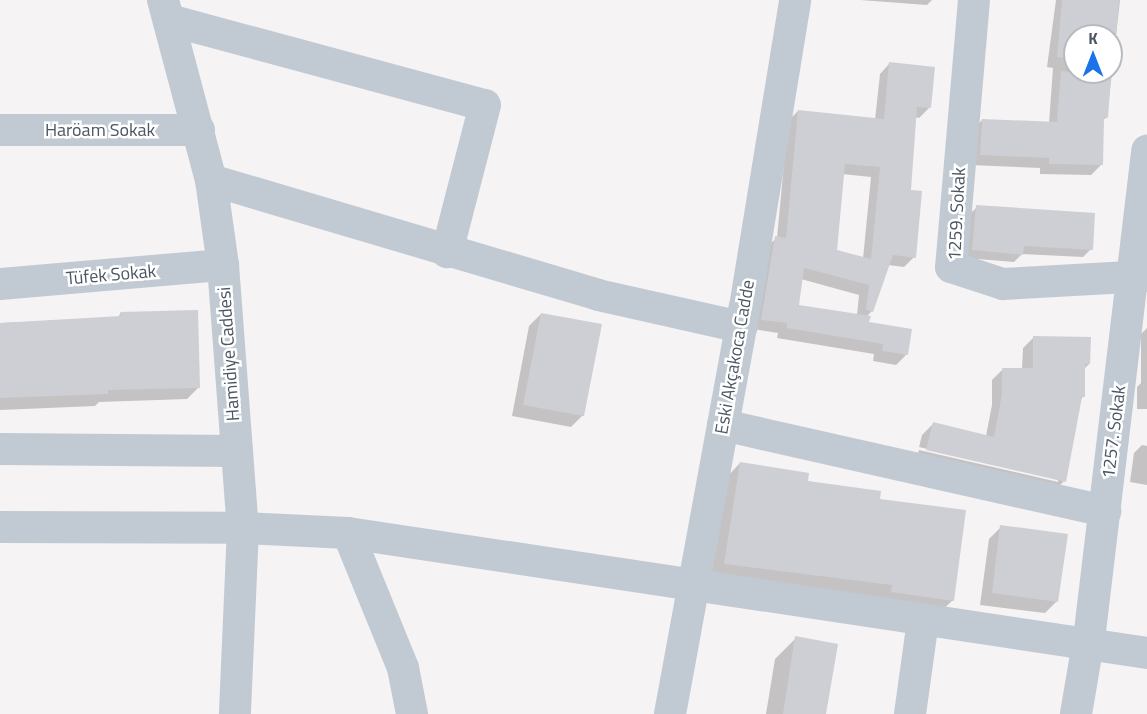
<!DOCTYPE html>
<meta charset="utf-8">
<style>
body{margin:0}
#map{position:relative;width:1147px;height:714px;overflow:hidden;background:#f5f3f3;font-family:"Titillium Web",sans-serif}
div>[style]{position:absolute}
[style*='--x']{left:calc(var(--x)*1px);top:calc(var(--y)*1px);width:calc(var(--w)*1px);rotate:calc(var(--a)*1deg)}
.shadow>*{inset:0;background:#0003}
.building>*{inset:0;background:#cdcfd5}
.minor>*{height:32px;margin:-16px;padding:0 16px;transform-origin:16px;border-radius:16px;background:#c1cad2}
span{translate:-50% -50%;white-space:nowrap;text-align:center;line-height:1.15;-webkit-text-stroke:5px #fff;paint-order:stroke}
.street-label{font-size:18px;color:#4a5661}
.north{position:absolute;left:1063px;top:24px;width:60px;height:60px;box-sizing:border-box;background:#fff;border:2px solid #b7bbc0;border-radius:50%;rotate:0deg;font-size:16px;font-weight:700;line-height:24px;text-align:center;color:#4a5661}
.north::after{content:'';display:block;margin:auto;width:21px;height:27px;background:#1a73e8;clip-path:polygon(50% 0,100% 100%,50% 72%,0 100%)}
</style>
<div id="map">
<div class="shadow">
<div style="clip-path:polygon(860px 0,932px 0,927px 5px)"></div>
<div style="clip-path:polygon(evenodd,1056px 0,1120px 0,1107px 117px,1102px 121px,1101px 165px,1091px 175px,1040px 174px,1040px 168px,970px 165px,972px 130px,982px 120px,1049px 123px,1053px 68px,1047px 67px,1056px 0,1075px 36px,1111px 36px,1111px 72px,1075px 72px,1075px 36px)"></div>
<div style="clip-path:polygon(evenodd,890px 63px,929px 108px,919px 118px,915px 117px,910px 191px,914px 257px,904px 267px,888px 265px,872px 311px,866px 317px,867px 323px,906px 355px,896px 365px,873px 361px,874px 354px,777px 338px,778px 333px,752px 329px,765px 248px,777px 238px,788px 121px,798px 111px,875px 120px,880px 74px,890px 63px,842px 174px,871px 177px,863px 259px,836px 251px,842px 174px,890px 63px,801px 279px,859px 295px,857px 315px,798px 306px,801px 279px)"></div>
<div style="clip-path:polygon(977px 207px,1091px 249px,1083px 257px,1022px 254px,1014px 262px,965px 258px,969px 215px)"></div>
<div style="clip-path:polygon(121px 313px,199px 387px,187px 399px,99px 402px,95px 406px,0 410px,0 323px,117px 318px)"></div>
<div style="clip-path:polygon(541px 314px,583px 415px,571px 427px,512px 416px,529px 326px)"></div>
<div style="clip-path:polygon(1147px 328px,1147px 409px,1137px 409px,1137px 387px,1141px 383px,1141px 334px)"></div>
<div style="clip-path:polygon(1034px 337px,1089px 364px,1084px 369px,1083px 397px,1079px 401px,1064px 481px,1054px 492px,916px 461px,919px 450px,1058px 482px,1058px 479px,919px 447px,922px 435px,933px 424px,986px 436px,992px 405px,992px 380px,1003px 369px,1022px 369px,1023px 348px)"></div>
<div style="clip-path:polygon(1142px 445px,1147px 446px,1147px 485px,1130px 482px,1134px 453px)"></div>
<div style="clip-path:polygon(740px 463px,879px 500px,953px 600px,937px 615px,709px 579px,725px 479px)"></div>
<div style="clip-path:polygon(1001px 527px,1057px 601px,1045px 613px,980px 605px,989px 539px)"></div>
<div style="clip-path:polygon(796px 638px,825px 714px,766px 714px,775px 659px)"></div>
</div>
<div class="building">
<div style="clip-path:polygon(1062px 0,1119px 0,1116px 36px,1075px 36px,1075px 59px,1057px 57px)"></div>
<div style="clip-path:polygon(evenodd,889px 62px,935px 67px,931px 108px,917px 107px,911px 190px,922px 191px,916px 258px,893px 255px,873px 312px,866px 310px,869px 285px,804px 268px,799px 305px,871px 316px,869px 322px,912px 329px,908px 355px,882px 351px,883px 344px,787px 328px,787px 323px,761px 320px,775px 236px,786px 238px,798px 110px,884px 119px,889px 62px,845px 164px,880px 167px,871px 259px,837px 250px,845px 164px)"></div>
<div style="clip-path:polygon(1061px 71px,1111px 75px,1108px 118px,1104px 117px,1103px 165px,1049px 164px,1049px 158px,980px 155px,982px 119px,1057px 122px)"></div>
<div style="clip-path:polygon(976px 205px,1095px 213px,1093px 250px,1024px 246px,1023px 255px,972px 250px)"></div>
<div style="clip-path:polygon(198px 310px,200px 388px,108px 390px,108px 394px,0 398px,0 323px,121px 316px,120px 312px)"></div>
<div style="clip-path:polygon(541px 313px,602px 324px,584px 416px,523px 405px)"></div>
<div style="clip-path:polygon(1033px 336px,1091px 337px,1090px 364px,1085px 364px,1085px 397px,1082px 397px,1066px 482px,926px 450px,933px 422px,994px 437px,1002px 393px,1002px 368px,1033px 368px)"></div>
<div style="clip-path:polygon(740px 462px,809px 473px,808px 481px,881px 491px,880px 499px,966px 510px,954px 601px,891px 592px,892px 585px,724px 564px)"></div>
<div style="clip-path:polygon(1000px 525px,1068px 534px,1058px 602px,992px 593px)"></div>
<div style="clip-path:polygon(795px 636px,838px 644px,826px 714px,783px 714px)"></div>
</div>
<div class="minor">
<div style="--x:163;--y:0;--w:186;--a:75.1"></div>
<div style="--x:211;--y:180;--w:86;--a:82"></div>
<div style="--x:223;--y:265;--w:264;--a:85.7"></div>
<div style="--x:243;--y:528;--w:186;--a:92.5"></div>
<div style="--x:974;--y:0;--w:268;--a:94.9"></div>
<div style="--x:951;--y:267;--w:55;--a:18.1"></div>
<div style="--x:1003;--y:284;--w:144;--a:-3.2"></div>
<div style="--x:169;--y:20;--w:327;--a:15.1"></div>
<div style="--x:485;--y:105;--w:152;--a:104.5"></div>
<div style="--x:0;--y:130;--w:199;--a:0"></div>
<div style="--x:211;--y:180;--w:404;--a:16.5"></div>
<div style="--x:598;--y:295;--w:147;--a:12.6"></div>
<div style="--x:0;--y:284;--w:224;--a:-4.9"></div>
<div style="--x:723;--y:425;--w:392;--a:12.7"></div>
<div style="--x:0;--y:449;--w:237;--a:0.5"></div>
<div style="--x:0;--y:527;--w:243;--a:0.2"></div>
<div style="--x:243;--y:528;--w:105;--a:2.7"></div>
<div style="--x:348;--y:533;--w:808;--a:8.54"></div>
<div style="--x:348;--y:533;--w:146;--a:67.8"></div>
<div style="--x:403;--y:668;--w:47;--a:78.9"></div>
<div style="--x:670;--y:714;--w:414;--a:-79.6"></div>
<div style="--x:745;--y:307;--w:311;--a:-80.7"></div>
<div style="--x:910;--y:714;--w:95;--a:-82.1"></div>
<div style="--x:1076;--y:714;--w:84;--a:-80.4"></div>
<div style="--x:1090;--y:631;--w:484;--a:-83.2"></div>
</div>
<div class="street-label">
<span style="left:100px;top:130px">Haröam Sokak</span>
<span style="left:957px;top:214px;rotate:-87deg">1259. Sokak</span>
<span style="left:111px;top:275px;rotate:-5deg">Tüfek Sokak</span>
<span style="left:229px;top:354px;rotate:-94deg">Hamidiye Caddesi</span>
<span style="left:735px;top:357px;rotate:-80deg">Eski Akçakoca Cadde</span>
<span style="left:1114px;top:432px;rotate:-83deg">1257. Sokak</span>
</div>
<div class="north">K</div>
</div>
